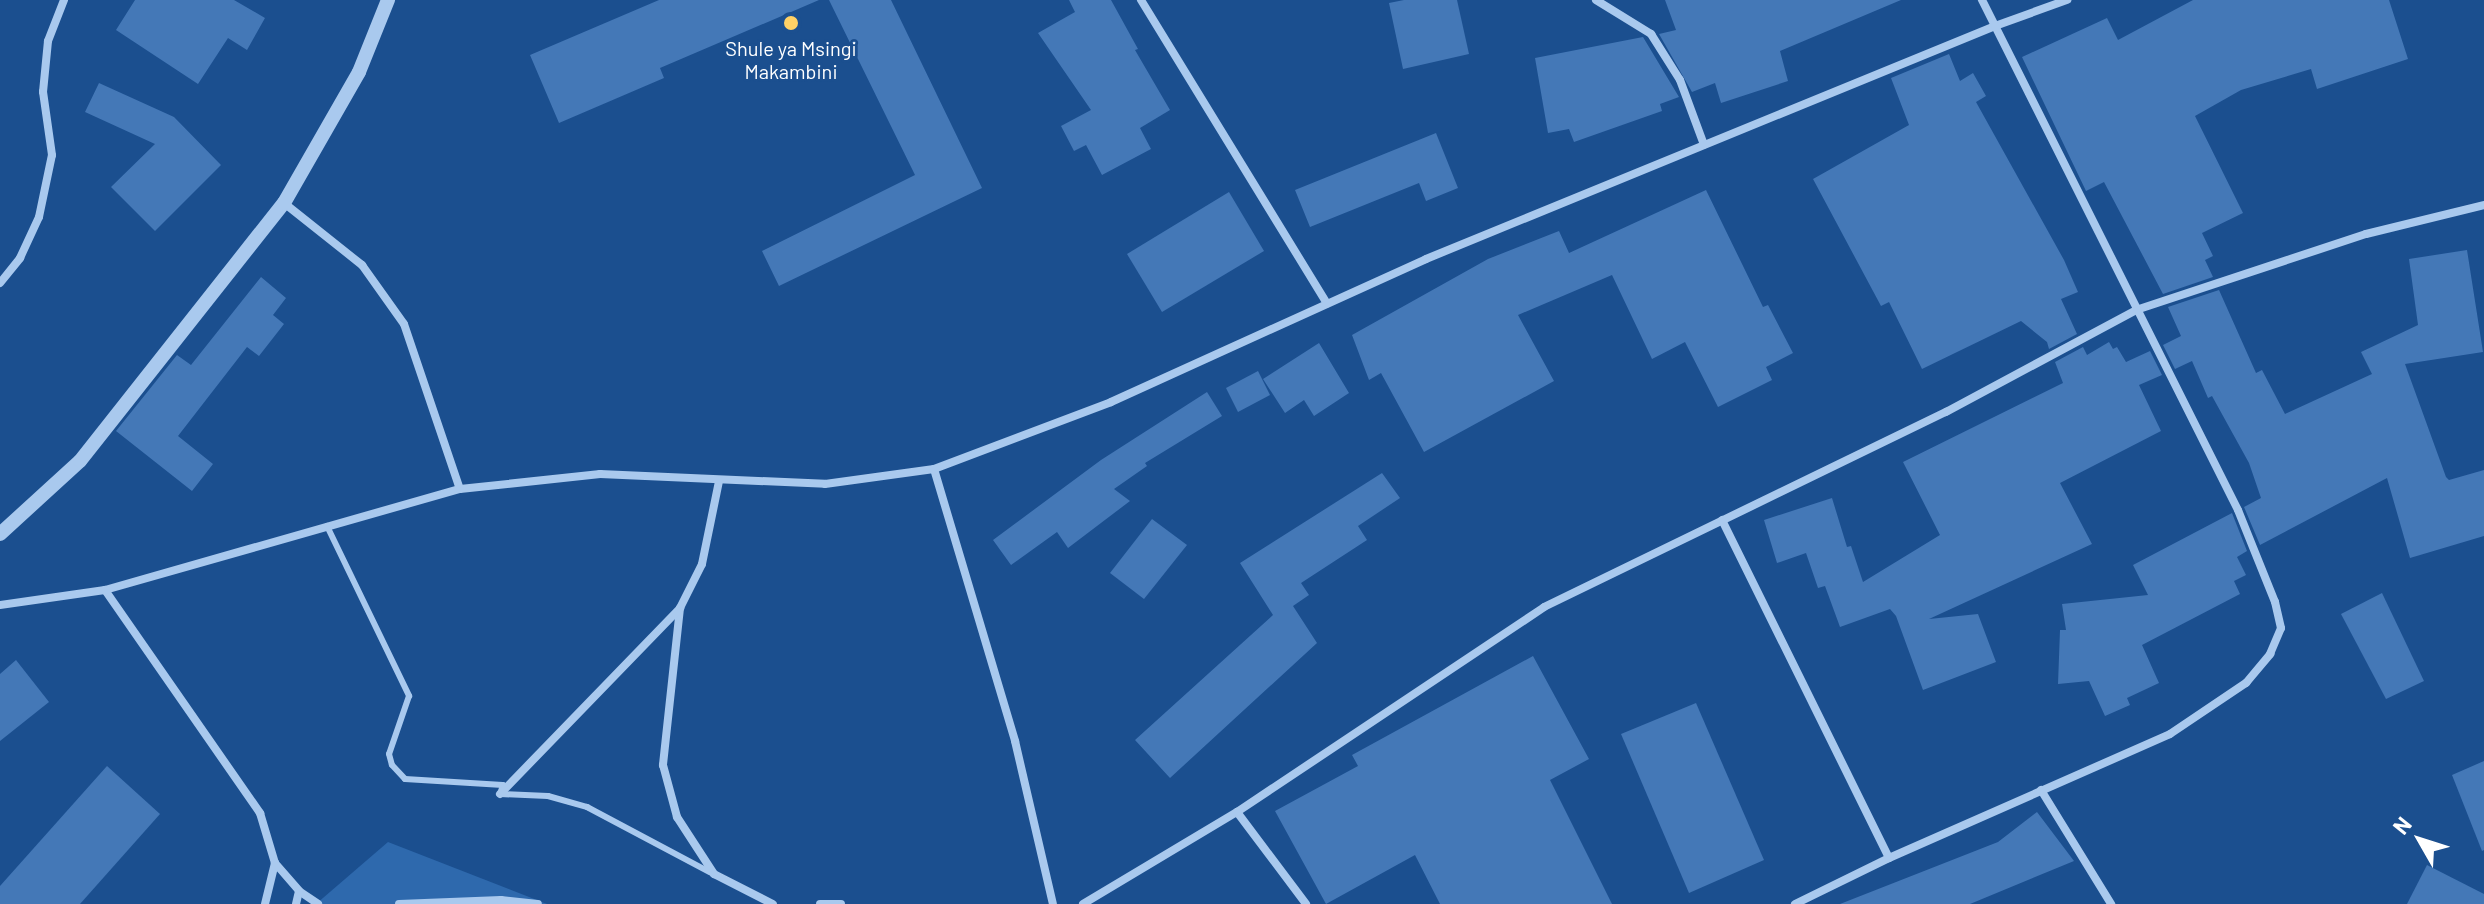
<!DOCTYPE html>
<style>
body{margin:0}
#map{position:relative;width:2484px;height:904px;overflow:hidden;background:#1b4f8f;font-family:Barlow,sans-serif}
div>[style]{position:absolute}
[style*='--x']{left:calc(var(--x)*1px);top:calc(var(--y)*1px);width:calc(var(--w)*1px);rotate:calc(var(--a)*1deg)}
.green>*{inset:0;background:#2e69ad}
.building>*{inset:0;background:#4478b7}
.service>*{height:6px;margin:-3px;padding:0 3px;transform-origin:3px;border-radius:3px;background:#a9c9ee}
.minor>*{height:8px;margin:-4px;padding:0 4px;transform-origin:4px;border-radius:4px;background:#a9c9ee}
.tertiary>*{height:14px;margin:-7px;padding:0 7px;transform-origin:7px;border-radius:7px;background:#a9c9ee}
.dots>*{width:22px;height:22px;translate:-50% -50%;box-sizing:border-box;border:4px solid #1b4f8f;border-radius:50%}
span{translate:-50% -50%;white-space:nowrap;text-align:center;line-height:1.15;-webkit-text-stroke:6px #1b4f8f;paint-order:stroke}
.poi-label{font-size:20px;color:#fff}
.north{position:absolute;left:2380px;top:800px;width:80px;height:80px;-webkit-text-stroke:6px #1b4f8f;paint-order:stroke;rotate:309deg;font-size:22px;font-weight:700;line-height:32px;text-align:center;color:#fff}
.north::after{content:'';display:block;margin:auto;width:28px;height:36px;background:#fff;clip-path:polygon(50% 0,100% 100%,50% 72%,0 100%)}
</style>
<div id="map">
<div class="green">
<div style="clip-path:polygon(388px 842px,547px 904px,316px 904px)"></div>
</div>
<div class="building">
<div style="clip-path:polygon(135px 0,234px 0,265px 18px,247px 50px,228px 38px,198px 84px,116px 30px)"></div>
<div style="clip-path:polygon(659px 0,819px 0,660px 68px,664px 78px,559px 123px,530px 55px)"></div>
<div style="clip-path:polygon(829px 0,891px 0,982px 188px,779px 286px,762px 251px,915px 175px)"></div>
<div style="clip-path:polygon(1069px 0,1111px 0,1138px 49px,1135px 50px,1170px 110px,1140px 128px,1151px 149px,1102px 175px,1086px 145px,1074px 151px,1061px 126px,1091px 110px,1038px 33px,1075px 12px)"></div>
<div style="clip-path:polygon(1404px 0,1457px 0,1469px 54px,1403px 69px,1389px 3px)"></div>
<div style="clip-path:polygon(1665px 0,1901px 0,1780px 51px,1788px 81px,1721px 103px,1715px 83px,1692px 92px,1659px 34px,1676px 30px)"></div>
<div style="clip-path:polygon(2193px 0,2389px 0,2408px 59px,2317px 89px,2311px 69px,2241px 90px,2195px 116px,2243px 213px,2202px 233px,2213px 256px,2205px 260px,2213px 277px,2163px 294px,2104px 182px,2086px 191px,2022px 57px,2107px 18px,2118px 40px)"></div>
<div style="clip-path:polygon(1643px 37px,1679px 97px,1660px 104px,1662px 111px,1574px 142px,1569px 129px,1548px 133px,1535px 58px)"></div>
<div style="clip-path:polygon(1949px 54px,1960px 81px,1973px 73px,1986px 96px,1976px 102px,2064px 260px,2078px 292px,2061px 299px,2077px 334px,2049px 349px,2047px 342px,2021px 321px,1922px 369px,1889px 302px,1881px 306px,1813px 179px,1909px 125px,1891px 78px)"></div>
<div style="clip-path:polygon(99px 83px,174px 117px,221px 165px,155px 231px,111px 187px,155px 144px,85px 112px)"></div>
<div style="clip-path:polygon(1436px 133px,1458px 188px,1426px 201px,1419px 183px,1310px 227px,1295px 190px)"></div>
<div style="clip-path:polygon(1706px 190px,1763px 307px,1768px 305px,1793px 353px,1766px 367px,1772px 380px,1718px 407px,1685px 342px,1652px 359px,1612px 275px,1518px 315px,1554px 381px,1424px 452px,1381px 373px,1369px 380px,1352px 335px,1488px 259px,1559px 231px,1569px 253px)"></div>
<div style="clip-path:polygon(1229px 192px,1264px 251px,1162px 312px,1127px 254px)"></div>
<div style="clip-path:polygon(2467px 250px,2483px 352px,2405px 364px,2446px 477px,2449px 480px,2484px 470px,2484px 536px,2410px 558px,2387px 478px,2260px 545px,2244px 507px,2261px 498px,2249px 463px,2212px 396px,2208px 398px,2192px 361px,2175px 369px,2163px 345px,2181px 336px,2168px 307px,2219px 290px,2256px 373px,2262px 370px,2285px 414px,2372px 374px,2361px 352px,2418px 325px,2409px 259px)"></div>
<div style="clip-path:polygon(261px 277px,286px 298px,273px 315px,284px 324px,259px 356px,247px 347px,178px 436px,213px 464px,192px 491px,116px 431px,177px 355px,191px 365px)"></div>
<div style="clip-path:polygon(2109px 342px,2113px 349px,2117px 347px,2126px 362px,2150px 351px,2162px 375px,2139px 385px,2161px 431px,2060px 483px,2092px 544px,1929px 619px,1978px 614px,1996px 662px,1923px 690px,1896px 616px,1890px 609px,1840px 627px,1825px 586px,1818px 588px,1806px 553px,1777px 563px,1764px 520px,1832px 498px,1847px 547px,1851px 546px,1863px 582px,1940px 535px,1903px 462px,2063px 383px,2055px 362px,2083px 347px,2087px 355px)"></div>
<div style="clip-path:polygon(1319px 343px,1349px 393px,1314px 416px,1304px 400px,1285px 413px,1263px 379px)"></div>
<div style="clip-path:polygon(1258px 371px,1270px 395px,1238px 412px,1226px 388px)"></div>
<div style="clip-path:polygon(1207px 392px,1222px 416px,1145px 463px,1147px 466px,1114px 489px,1130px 501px,1068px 548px,1057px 532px,1011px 565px,993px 540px,1101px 460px)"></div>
<div style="clip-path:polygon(1382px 473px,1400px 498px,1358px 526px,1367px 540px,1301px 583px,1309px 595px,1293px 606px,1317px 643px,1170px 778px,1135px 740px,1273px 615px,1240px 563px)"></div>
<div style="clip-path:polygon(2232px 513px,2247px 551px,2237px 557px,2246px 575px,2234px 581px,2240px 594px,2142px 645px,2159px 683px,2127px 698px,2130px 705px,2105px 716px,2089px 681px,2058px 684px,2060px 630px,2066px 630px,2062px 604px,2148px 595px,2133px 565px)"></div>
<div style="clip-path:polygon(1152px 519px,1187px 545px,1144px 599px,1110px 573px)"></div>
<div style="clip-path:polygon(2382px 593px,2424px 681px,2386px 699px,2341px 614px)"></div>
<div style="clip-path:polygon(1533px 656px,1589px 759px,1550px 780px,1612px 904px,1440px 904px,1415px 855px,1326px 904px,1275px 811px,1358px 766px,1352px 755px)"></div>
<div style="clip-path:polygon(16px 660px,49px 702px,0 741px,0 674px)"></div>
<div style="clip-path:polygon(1696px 703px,1764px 860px,1689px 893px,1621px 734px)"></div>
<div style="clip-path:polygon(2484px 761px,2484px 850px,2482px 851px,2452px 775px)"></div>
<div style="clip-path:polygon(107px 766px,160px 814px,80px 904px,0 904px,0 886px)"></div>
<div style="clip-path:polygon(2037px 812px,2074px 861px,1970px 904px,1840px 904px,1998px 842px)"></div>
<div style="clip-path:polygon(2427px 865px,2484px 894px,2484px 904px,2407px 904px)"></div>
</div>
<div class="service">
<div style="--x:327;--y:526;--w:189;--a:64.2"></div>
<div style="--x:409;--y:696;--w:61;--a:109"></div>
<div style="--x:389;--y:754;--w:11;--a:75"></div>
<div style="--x:392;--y:765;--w:19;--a:47"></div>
<div style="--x:405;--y:779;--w:98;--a:3.5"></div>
<div style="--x:503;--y:785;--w:9;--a:108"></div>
<div style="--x:500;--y:794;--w:48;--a:2.4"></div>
<div style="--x:548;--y:796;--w:41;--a:15.8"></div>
<div style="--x:587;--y:807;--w:140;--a:28"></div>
</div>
<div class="minor">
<div style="--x:1141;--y:0;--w:356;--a:58.5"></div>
<div style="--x:1596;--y:0;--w:65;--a:31.7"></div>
<div style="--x:1651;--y:34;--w:54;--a:57.8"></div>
<div style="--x:1680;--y:80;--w:69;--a:69.7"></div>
<div style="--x:284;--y:203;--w:100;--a:38.5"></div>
<div style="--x:362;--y:265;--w:72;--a:54.6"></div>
<div style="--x:404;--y:324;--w:174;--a:71.3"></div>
<div style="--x:0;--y:283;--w:32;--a:-51"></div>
<div style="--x:20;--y:258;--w:45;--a:-65.1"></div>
<div style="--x:39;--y:217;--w:63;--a:-78.2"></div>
<div style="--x:52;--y:155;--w:64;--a:-98.1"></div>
<div style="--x:43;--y:92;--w:51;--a:-84.4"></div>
<div style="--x:48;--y:41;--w:44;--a:-68.7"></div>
<div style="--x:934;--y:469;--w:284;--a:73.4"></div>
<div style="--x:1015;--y:741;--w:167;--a:76.9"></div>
<div style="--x:1722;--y:520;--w:377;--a:63.7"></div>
<div style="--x:105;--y:590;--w:272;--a:55.2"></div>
<div style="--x:260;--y:813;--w:52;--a:73.3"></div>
<div style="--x:275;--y:863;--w:42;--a:103.7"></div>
<div style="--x:0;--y:605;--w:106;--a:-8.1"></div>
<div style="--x:105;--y:590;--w:369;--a:-15.9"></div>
<div style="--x:460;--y:489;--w:141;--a:-6.1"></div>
<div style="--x:600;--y:474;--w:225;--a:2.5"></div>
<div style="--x:825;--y:484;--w:110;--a:-7.8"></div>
<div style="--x:934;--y:469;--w:189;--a:-20.7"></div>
<div style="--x:1111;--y:402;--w:346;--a:-24.4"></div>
<div style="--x:1426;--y:259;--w:615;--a:-22.27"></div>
<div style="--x:1995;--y:26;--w:77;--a:-19.9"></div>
<div style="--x:680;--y:608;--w:158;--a:96.2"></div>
<div style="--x:663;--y:765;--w:54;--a:74.9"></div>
<div style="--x:677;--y:817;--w:68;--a:57"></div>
<div style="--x:714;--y:874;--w:66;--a:27"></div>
<div style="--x:2041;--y:790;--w:134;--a:58.4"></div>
<div style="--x:500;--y:794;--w:259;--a:-45.9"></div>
<div style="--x:680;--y:608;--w:49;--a:-63.4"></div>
<div style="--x:702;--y:564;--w:85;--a:-78.4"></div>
<div style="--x:1237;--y:812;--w:115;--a:53.1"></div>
<div style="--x:275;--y:863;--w:37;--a:49"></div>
<div style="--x:299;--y:891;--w:23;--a:34"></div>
<div style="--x:296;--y:904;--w:13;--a:-77"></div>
<div style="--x:399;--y:904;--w:102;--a:-2.2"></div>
<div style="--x:501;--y:900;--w:37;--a:6"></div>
<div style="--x:820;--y:904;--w:21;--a:0"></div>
<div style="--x:1083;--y:904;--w:179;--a:-30.9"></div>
<div style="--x:1237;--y:812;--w:369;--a:-33.7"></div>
<div style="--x:1544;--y:607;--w:447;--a:-25.9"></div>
<div style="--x:1946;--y:412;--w:216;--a:-28.2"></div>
<div style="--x:2136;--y:310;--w:242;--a:-18.3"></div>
<div style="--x:2366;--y:234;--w:122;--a:-13.8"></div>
<div style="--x:1795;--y:904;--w:105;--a:-26.1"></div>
<div style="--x:1889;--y:858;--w:307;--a:-23.8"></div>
<div style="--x:2170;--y:734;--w:92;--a:-33.9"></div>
<div style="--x:2246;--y:683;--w:38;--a:-50"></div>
<div style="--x:2270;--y:654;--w:28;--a:-67"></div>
<div style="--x:2281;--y:628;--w:27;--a:-103"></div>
<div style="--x:2275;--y:602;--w:99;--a:-111.9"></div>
<div style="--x:2238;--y:510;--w:571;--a:-116.65"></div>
</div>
<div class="tertiary">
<div style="--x:0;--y:534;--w:108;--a:-42.4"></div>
<div style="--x:80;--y:461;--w:329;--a:-51.7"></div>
<div style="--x:284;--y:203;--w:151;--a:-60.2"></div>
<div style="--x:359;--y:72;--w:78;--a:-68.1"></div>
</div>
<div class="dots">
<div style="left:791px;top:23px;background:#ffd166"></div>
</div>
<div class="poi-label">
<span style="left:791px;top:60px">Shule ya Msingi<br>Makambini</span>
</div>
<div class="north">N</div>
</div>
